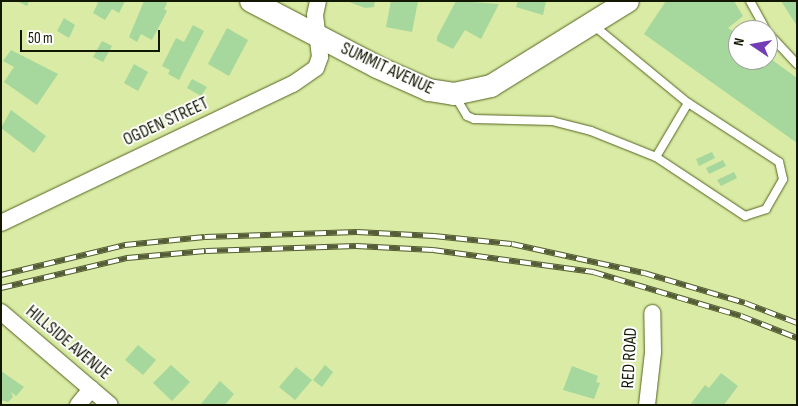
<!DOCTYPE html>
<style>
body{margin:0}
#map{position:relative;width:798px;height:406px;overflow:hidden;background:#d9eba4;font-family:"Sofia Sans Condensed",sans-serif}
div>[style]{position:absolute}
[style*='--x']{left:calc(var(--x)*1px);top:calc(var(--y)*1px);width:calc(var(--w)*1px);rotate:calc(var(--a)*1deg)}
.building>*{inset:0;background:#a6d79c}
.roads{filter:drop-shadow(0 0 1px #55631f) drop-shadow(0 0 1px #55631f)}
.lane>*{height:8px;margin:-4px;padding:0 4px;transform-origin:4px;border-radius:4px;background:#fff}
.street>*{height:16px;margin:-8px;padding:0 8px;transform-origin:8px;border-radius:8px;background:#fff}
.secondary>*{height:22px;margin:-11px;padding:0 11px;transform-origin:11px;border-radius:11px;background:#fff}
.rail>*{height:5.5px;margin-top:-2.75px;transform-origin:0;background:repeating-linear-gradient(90deg,#fff 0 11px,#545d36 0 22px);box-sizing:border-box;border-block:1px solid #545d36}
span{translate:-50% -50%;white-space:nowrap;text-align:center;line-height:1.15;-webkit-text-stroke:4px #fff;paint-order:stroke}
.street-label{font-size:18px;color:#121700}
.frame{position:absolute;inset:0;border:2px solid #121700;pointer-events:none}
.north{position:absolute;left:728px;top:20px;width:50px;height:50px;box-sizing:border-box;background:#fff;border:1px solid #a0a299;border-radius:50%;rotate:282deg;font-size:14px;font-weight:700;line-height:20px;text-align:center;color:#121700}
.north::after{content:'';display:block;margin:auto;width:18px;height:22px;background:#733eb5;clip-path:polygon(50% 0,100% 100%,50% 72%,0 100%)}
.scale{position:absolute;left:20px;top:30px;width:140px;height:22px;box-sizing:border-box;border:2px solid #121700;border-top:0;padding-left:6px;font-size:15px;line-height:18px;white-space:nowrap;color:#121700;-webkit-text-stroke:4px #fff;paint-order:stroke}
</style>
<div id="map">
<div class="building">
<div style="clip-path:polygon(17px 1px,29px 1px,27px 6px)"></div>
<div style="clip-path:polygon(95px 1px,125px 1px,119px 13px,112px 9px,105px 20px,93px 13px,98px 3px)"></div>
<div style="clip-path:polygon(144px 1px,164px 1px,167px 3px,164px 9px,167px 11px,152px 40px,141px 34px,137px 42px,129px 37px)"></div>
<div style="clip-path:polygon(347px 1px,375px 1px,374px 7px,365px 8px)"></div>
<div style="clip-path:polygon(391px 1px,418px 1px,412px 32px,386px 27px)"></div>
<div style="clip-path:polygon(456px 1px,499px 4px,481px 39px,465px 30px,453px 49px,437px 41px,437px 37px)"></div>
<div style="clip-path:polygon(518px 1px,546px 1px,543px 15px,516px 7px)"></div>
<div style="clip-path:polygon(666px 1px,734px 1px,743px 16px,728px 28px,738px 35px,738px 60px,768px 60px,768px 57px,797px 78px,797px 143px,644px 34px)"></div>
<div style="clip-path:polygon(781px 1px,797px 1px,797px 26px)"></div>
<div style="clip-path:polygon(64px 18px,75px 25px,69px 38px,57px 31px)"></div>
<div style="clip-path:polygon(193px 25px,204px 31px,179px 80px,168px 74px,170px 70px,162px 66px,176px 38px,184px 42px)"></div>
<div style="clip-path:polygon(227px 28px,248px 40px,229px 76px,208px 64px)"></div>
<div style="clip-path:polygon(102px 41px,112px 46px,103px 62px,93px 57px)"></div>
<div style="clip-path:polygon(11px 50px,58px 74px,37px 105px,4px 82px,14px 67px,3px 61px)"></div>
<div style="clip-path:polygon(134px 64px,148px 72px,138px 91px,124px 83px)"></div>
<div style="clip-path:polygon(192px 79px,207px 87px,201px 96px,187px 88px)"></div>
<div style="clip-path:polygon(11px 110px,46px 136px,34px 153px,1px 128px)"></div>
<div style="clip-path:polygon(712px 152px,715px 158px,699px 166px,696px 159px)"></div>
<div style="clip-path:polygon(723px 160px,726px 166px,709px 174px,706px 168px)"></div>
<div style="clip-path:polygon(734px 172px,737px 178px,721px 186px,717px 180px)"></div>
<div style="clip-path:polygon(138px 345px,156px 360px,143px 375px,125px 360px)"></div>
<div style="clip-path:polygon(171px 365px,190px 382px,172px 401px,153px 383px)"></div>
<div style="clip-path:polygon(325px 365px,333px 372px,322px 387px,313px 380px)"></div>
<div style="clip-path:polygon(572px 366px,598px 376px,596px 382px,600px 383px,594px 399px,563px 390px)"></div>
<div style="clip-path:polygon(296px 367px,312px 380px,295px 400px,279px 387px)"></div>
<div style="clip-path:polygon(1px 371px,24px 387px,16px 396px,11px 392px,13px 397px,8px 402px,1px 400px)"></div>
<div style="clip-path:polygon(721px 373px,738px 386px,724px 405px,690px 405px,705px 385px,709px 388px)"></div>
<div style="clip-path:polygon(220px 381px,234px 394px,225px 405px,200px 405px)"></div>
</div>
<div class="roads">
<div class="lane">
<div style="--x:750;--y:1;--w:33;--a:61"></div>
<div style="--x:768;--y:33;--w:42;--a:46.9"></div>
<div style="--x:455;--y:96;--w:23;--a:59"></div>
<div style="--x:467;--y:116;--w:8;--a:23"></div>
<div style="--x:474;--y:119;--w:78;--a:1.5"></div>
<div style="--x:552;--y:121;--w:40;--a:14.4"></div>
<div style="--x:591;--y:131;--w:70;--a:21.8"></div>
<div style="--x:656;--y:157;--w:107;--a:33.5"></div>
<div style="--x:745;--y:216;--w:22;--a:-18"></div>
<div style="--x:766;--y:209;--w:34;--a:-60"></div>
<div style="--x:783;--y:179;--w:17;--a:-103"></div>
<div style="--x:779;--y:162;--w:108;--a:-147"></div>
<div style="--x:688;--y:103;--w:123;--a:-140.6"></div>
<div style="--x:656;--y:157;--w:63;--a:-59.3"></div>
</div>
<div class="street">
<div style="--x:1;--y:223;--w:323;--a:-25.5"></div>
<div style="--x:293;--y:84;--w:28;--a:-35"></div>
<div style="--x:316;--y:68;--w:12;--a:-70"></div>
<div style="--x:320;--y:57;--w:42;--a:-96.8"></div>
<div style="--x:315;--y:15;--w:14;--a:-78"></div>
<div style="--x:1;--y:312;--w:143;--a:40.5"></div>
<div style="--x:78;--y:405;--w:21;--a:-51"></div>
<div style="--x:647;--y:405;--w:53;--a:-83.5"></div>
<div style="--x:653;--y:352;--w:39;--a:-91"></div>
</div>
<div class="secondary">
<div style="--x:251;--y:1;--w:142;--a:27.6"></div>
<div style="--x:377;--y:67;--w:57;--a:23.9"></div>
<div style="--x:429;--y:90;--w:25;--a:9"></div>
<div style="--x:454;--y:94;--w:38;--a:-12"></div>
<div style="--x:491;--y:86;--w:161;--a:-31.8"></div>
</div>
</div>
<div class="rail">
<div style="--x:1;--y:275;--w:128;--a:-13.6"></div>
<div style="--x:125;--y:245;--w:80;--a:-5.7"></div>
<div style="--x:205;--y:237;--w:152;--a:-1.9"></div>
<div style="--x:357;--y:232;--w:77;--a:3"></div>
<div style="--x:434;--y:236;--w:78;--a:5.9"></div>
<div style="--x:512;--y:244;--w:135;--a:12.4"></div>
<div style="--x:644;--y:273;--w:105;--a:16.5"></div>
<div style="--x:745;--y:303;--w:56;--a:21"></div>
<div style="--x:1;--y:288;--w:130;--a:-13.4"></div>
<div style="--x:127;--y:258;--w:79;--a:-5.1"></div>
<div style="--x:206;--y:251;--w:150;--a:-1.9"></div>
<div style="--x:356;--y:246;--w:77;--a:3"></div>
<div style="--x:433;--y:250;--w:162;--a:7.8"></div>
<div style="--x:593;--y:272;--w:154;--a:16.6"></div>
<div style="--x:741;--y:316;--w:60;--a:21.4"></div>
</div>
<div class="street-label">
<span style="left:387px;top:69px;rotate:25deg">SUMMIT AVENUE</span>
<span style="left:166px;top:122px;rotate:-25deg">OGDEN STREET</span>
<span style="left:68px;top:343px;rotate:40deg">HILLSIDE AVENUE</span>
<span style="left:630px;top:358px;rotate:-87deg">RED ROAD</span>
</div>
<div class="frame"></div>
<div class="north">N</div>
<div class="scale">50 m</div>
</div>
